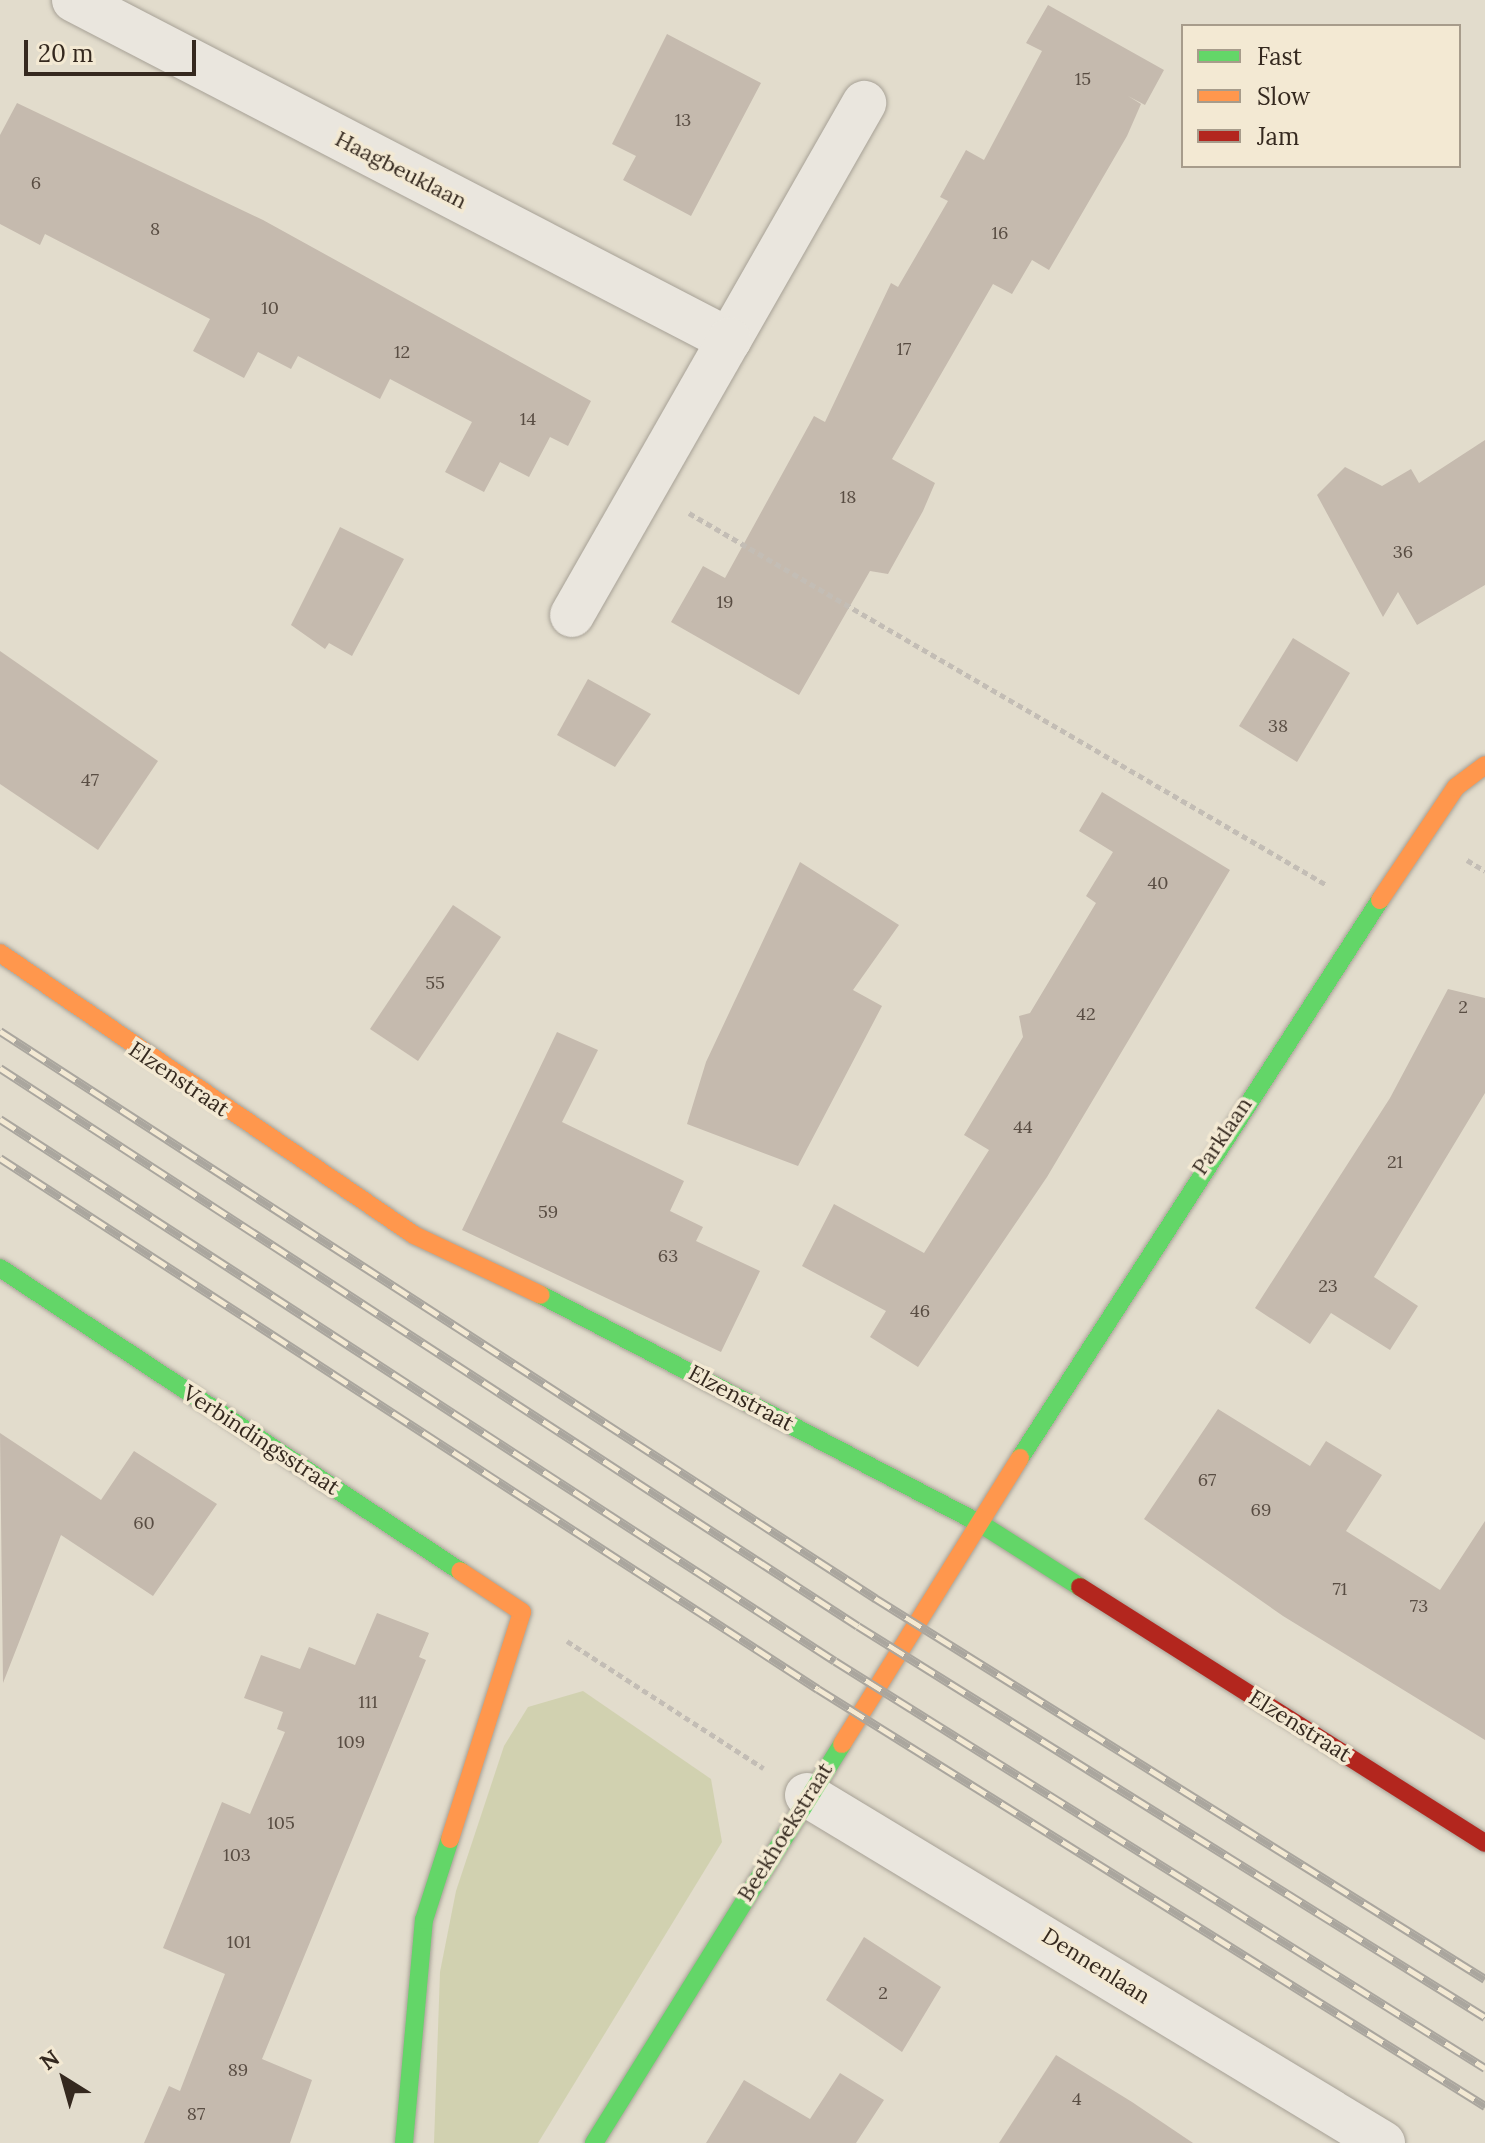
<!DOCTYPE html>
<style>
body{margin:0}
#map{position:relative;width:1485px;height:2143px;overflow:hidden;background:#e2dccc;font-family:Lora,serif}
div>[style]{position:absolute}
[style*='--x']{left:calc(var(--x)*1px);top:calc(var(--y)*1px);width:calc(var(--w)*1px);rotate:calc(var(--a)*1deg)}
.green>*{inset:0;background:#d1d1b0}
.building>*{inset:0;background:#c5baae}
.path>*{height:5px;margin-top:-2.5px;transform-origin:0;background:repeating-linear-gradient(90deg,#c3bdb5 0 6px,transparent 0 10px)}
.roads{filter:drop-shadow(0 0 2px #a7a196) drop-shadow(0 0 2px #a7a196)}
.street>*{height:44px;margin:-22px;padding:0 22px;transform-origin:22px;border-radius:22px;background:#eae6de}
.fast>*{height:18px;margin:-9px;padding:0 9px;transform-origin:9px;border-radius:9px;background:#63d668}
.slow>*{height:18px;margin:-9px;padding:0 9px;transform-origin:9px;border-radius:9px;background:#ff974d}
.jam>*{height:18px;margin:-9px;padding:0 9px;transform-origin:9px;border-radius:9px;background:#b3261e}
.rail>*{height:9px;margin-top:-4.5px;transform-origin:0;background:repeating-linear-gradient(90deg,#f3e9d3 0 18px,#aaa69e 0 36px);box-sizing:border-box;border-block:2px solid #aaa69e}
span{translate:-50% -50%;white-space:nowrap;text-align:center;line-height:1.15;-webkit-text-stroke:7px #f3e9d3;paint-order:stroke}
.number-label{font-size:18px;color:#594d43}
.number-label span{-webkit-text-stroke-width:0}
.street-label{font-size:22px;color:#35291f}
.legend{position:absolute;left:1181px;top:24px;width:280px;height:144px;box-sizing:border-box;background:#f3e9d3;border:2px solid #a79c8b;margin:0;padding:10px 14px;list-style:none;font-size:24px;color:#35291f}
.legend li{display:flex;align-items:center;gap:16px;height:40px}
.legend b{width:40px;border:2px solid #a79c8b}
.north{position:absolute;left:24px;top:2039px;width:80px;height:80px;-webkit-text-stroke:6px #f3e9d3;paint-order:stroke;rotate:323deg;font-size:22px;font-weight:700;line-height:32px;text-align:center;color:#35291f}
.north::after{content:'';display:block;margin:auto;width:28px;height:36px;background:#35291f;clip-path:polygon(50% 0,100% 100%,50% 72%,0 100%)}
.scale{position:absolute;left:24px;top:40px;width:172px;height:36px;box-sizing:border-box;border:4px solid #35291f;border-top:0;padding-left:10px;font-size:24px;line-height:28px;white-space:nowrap;color:#35291f;-webkit-text-stroke:6px #f3e9d3;paint-order:stroke}
</style>
<div id="map">
<div class="green">
<div style="clip-path:polygon(583px 1691px,711px 1779px,722px 1842px,538px 2143px,434px 2143px,440px 1972px,456px 1891px,504px 1746px,528px 1707px)"></div>
</div>
<div class="building">
<div style="clip-path:polygon(1048px 5px,1164px 70px,1145px 105px,1128px 96px,1141px 104px,1127px 136px,1049px 270px,1032px 260px,1012px 294px,993px 284px,892px 459px,935px 483px,923px 511px,888px 574px,870px 571px,799px 695px,671px 622px,703px 566px,725px 578px,814px 416px,825px 422px,891px 283px,898px 287px,948px 201px,940px 197px,966px 150px,984px 160px,1042px 51px,1026px 43px)"></div>
<div style="clip-path:polygon(667px 34px,761px 83px,691px 216px,623px 180px,636px 156px,612px 144px)"></div>
<div style="clip-path:polygon(17px 103px,263px 220px,591px 401px,568px 446px,550px 437px,529px 477px,500px 462px,484px 492px,445px 472px,472px 422px,390px 379px,380px 399px,298px 356px,291px 369px,258px 352px,244px 378px,193px 351px,210px 319px,45px 234px,40px 245px,0 224px,0 135px)"></div>
<div style="clip-path:polygon(1485px 440px,1485px 585px,1417px 625px,1398px 592px,1383px 617px,1317px 495px,1345px 467px,1382px 486px,1411px 469px,1419px 483px)"></div>
<div style="clip-path:polygon(340px 527px,404px 559px,352px 656px,329px 643px,325px 649px,291px 625px)"></div>
<div style="clip-path:polygon(1293px 638px,1350px 673px,1297px 762px,1239px 726px)"></div>
<div style="clip-path:polygon(0 651px,158px 761px,98px 850px,0 784px)"></div>
<div style="clip-path:polygon(588px 679px,651px 714px,615px 767px,557px 735px)"></div>
<div style="clip-path:polygon(1102px 792px,1230px 870px,1047px 1177px,918px 1367px,870px 1337px,886px 1311px,802px 1266px,834px 1204px,924px 1253px,989px 1150px,964px 1135px,1023px 1037px,1019px 1016px,1030px 1013px,1096px 903px,1086px 896px,1113px 852px,1079px 831px)"></div>
<div style="clip-path:polygon(800px 862px,899px 925px,853px 990px,882px 1006px,798px 1166px,687px 1124px,706px 1062px)"></div>
<div style="clip-path:polygon(453px 905px,501px 937px,418px 1061px,370px 1029px)"></div>
<div style="clip-path:polygon(1448px 989px,1485px 998px,1485px 1093px,1374px 1277px,1418px 1306px,1390px 1350px,1331px 1313px,1310px 1344px,1255px 1308px,1390px 1098px)"></div>
<div style="clip-path:polygon(557px 1032px,598px 1050px,562px 1122px,684px 1181px,670px 1211px,703px 1227px,696px 1241px,760px 1271px,721px 1352px,462px 1230px)"></div>
<div style="clip-path:polygon(1218px 1409px,1310px 1466px,1326px 1441px,1382px 1475px,1346px 1531px,1440px 1590px,1485px 1521px,1485px 1740px,1283px 1616px,1144px 1519px)"></div>
<div style="clip-path:polygon(0 1433px,101px 1500px,134px 1451px,217px 1504px,153px 1596px,61px 1535px,3px 1683px)"></div>
<div style="clip-path:polygon(377px 1613px,429px 1633px,419px 1657px,426px 1660px,262px 2059px,312px 2080px,290px 2143px,144px 2143px,169px 2086px,180px 2091px,225px 1974px,163px 1948px,222px 1802px,250px 1814px,285px 1732px,277px 1729px,283px 1712px,244px 1698px,261px 1655px,300px 1669px,309px 1647px,355px 1665px)"></div>
<div style="clip-path:polygon(864px 1937px,941px 1987px,902px 2052px,826px 2000px)"></div>
<div style="clip-path:polygon(1056px 2055px,1132px 2102px,1193px 2143px,999px 2143px)"></div>
<div style="clip-path:polygon(840px 2073px,884px 2100px,856px 2143px,706px 2143px,744px 2080px,810px 2119px)"></div>
</div>
<div class="path">
<div style="--x:689;--y:513;--w:739;--a:30.25"></div>
<div style="--x:1467;--y:860;--w:21;--a:31"></div>
<div style="--x:567;--y:1641;--w:234;--a:32.9"></div>
</div>
<div class="roads">
<div class="street">
<div style="--x:74;--y:0;--w:738;--a:27.43"></div>
<div style="--x:729;--y:340;--w:273;--a:-60.3"></div>
<div style="--x:572;--y:615;--w:317;--a:-60.3"></div>
<div style="--x:807;--y:1795;--w:673;--a:31.14"></div>
</div>
<div class="fast">
<div style="--x:0;--y:1268;--w:551;--a:33.37"></div>
<div style="--x:541;--y:1295;--w:500;--a:27.5"></div>
<div style="--x:984;--y:1526;--w:114;--a:32.4"></div>
<div style="--x:1020;--y:1458;--w:664;--a:-57.17"></div>
<div style="--x:404;--y:2143;--w:224;--a:-84.9"></div>
<div style="--x:424;--y:1920;--w:85;--a:-72.2"></div>
<div style="--x:594;--y:2143;--w:470;--a:-58.1"></div>
</div>
<div class="slow">
<div style="--x:1380;--y:900;--w:136;--a:-56.1"></div>
<div style="--x:1456;--y:787;--w:36;--a:-37"></div>
<div style="--x:0;--y:953;--w:501;--a:34.26"></div>
<div style="--x:414;--y:1235;--w:140;--a:25.3"></div>
<div style="--x:842;--y:1744;--w:337;--a:-58.1"></div>
<div style="--x:450;--y:1839;--w:238;--a:-72.4"></div>
<div style="--x:522;--y:1612;--w:74;--a:-146.5"></div>
</div>
<div class="jam">
<div style="--x:1080;--y:1587;--w:479;--a:32.3"></div>
</div>
</div>
<div class="rail">
<div style="--x:0;--y:1031;--w:1043;--a:32.94"></div>
<div style="--x:875;--y:1598;--w:719;--a:31.99"></div>
<div style="--x:0;--y:1068;--w:1023;--a:33.04"></div>
<div style="--x:858;--y:1626;--w:739;--a:31.95"></div>
<div style="--x:0;--y:1119;--w:995;--a:32.99"></div>
<div style="--x:835;--y:1661;--w:767;--a:32.05"></div>
<div style="--x:0;--y:1158;--w:975;--a:32.99"></div>
<div style="--x:818;--y:1689;--w:787;--a:32.01"></div>
</div>
<div class="number-label">
<span style="left:1083px;top:79px">15</span>
<span style="left:683px;top:120px">13</span>
<span style="left:36px;top:183px">6</span>
<span style="left:155px;top:229px">8</span>
<span style="left:1000px;top:233px">16</span>
<span style="left:270px;top:308px">10</span>
<span style="left:904px;top:349px">17</span>
<span style="left:402px;top:352px">12</span>
<span style="left:528px;top:419px">14</span>
<span style="left:848px;top:497px">18</span>
<span style="left:1403px;top:552px">36</span>
<span style="left:725px;top:602px">19</span>
<span style="left:1278px;top:726px">38</span>
<span style="left:90px;top:780px">47</span>
<span style="left:1158px;top:883px">40</span>
<span style="left:435px;top:983px">55</span>
<span style="left:1463px;top:1007px">2</span>
<span style="left:1086px;top:1014px">42</span>
<span style="left:1023px;top:1127px">44</span>
<span style="left:1395px;top:1162px">21</span>
<span style="left:548px;top:1212px">59</span>
<span style="left:668px;top:1256px">63</span>
<span style="left:1328px;top:1286px">23</span>
<span style="left:920px;top:1311px">46</span>
<span style="left:1207px;top:1480px">67</span>
<span style="left:1261px;top:1510px">69</span>
<span style="left:144px;top:1523px">60</span>
<span style="left:1340px;top:1589px">71</span>
<span style="left:1419px;top:1606px">73</span>
<span style="left:368px;top:1702px">111</span>
<span style="left:351px;top:1742px">109</span>
<span style="left:281px;top:1823px">105</span>
<span style="left:237px;top:1855px">103</span>
<span style="left:239px;top:1942px">101</span>
<span style="left:883px;top:1993px">2</span>
<span style="left:238px;top:2070px">89</span>
<span style="left:1077px;top:2099px">4</span>
<span style="left:196px;top:2114px">87</span>
</div>
<div class="street-label">
<span style="left:401px;top:170px;rotate:27deg">Haagbeuklaan</span>
<span style="left:179px;top:1079px;rotate:34deg">Elzenstraat</span>
<span style="left:1222px;top:1136px;rotate:-56deg">Parklaan</span>
<span style="left:741px;top:1398px;rotate:28deg">Elzenstraat</span>
<span style="left:261px;top:1440px;rotate:33deg">Verbindingsstraat</span>
<span style="left:1300px;top:1726px;rotate:32deg">Elzenstraat</span>
<span style="left:785px;top:1832px;rotate:-58deg">Beekhoekstraat</span>
<span style="left:1096px;top:1966px;rotate:32deg">Dennenlaan</span>
</div>
<ul class="legend">
<li><b style="height:10px;background:#63d668"></b>Fast</li>
<li><b style="height:10px;background:#ff974d"></b>Slow</li>
<li><b style="height:10px;background:#b3261e"></b>Jam</li>
</ul>
<div class="north">N</div>
<div class="scale">20 m</div>
</div>
